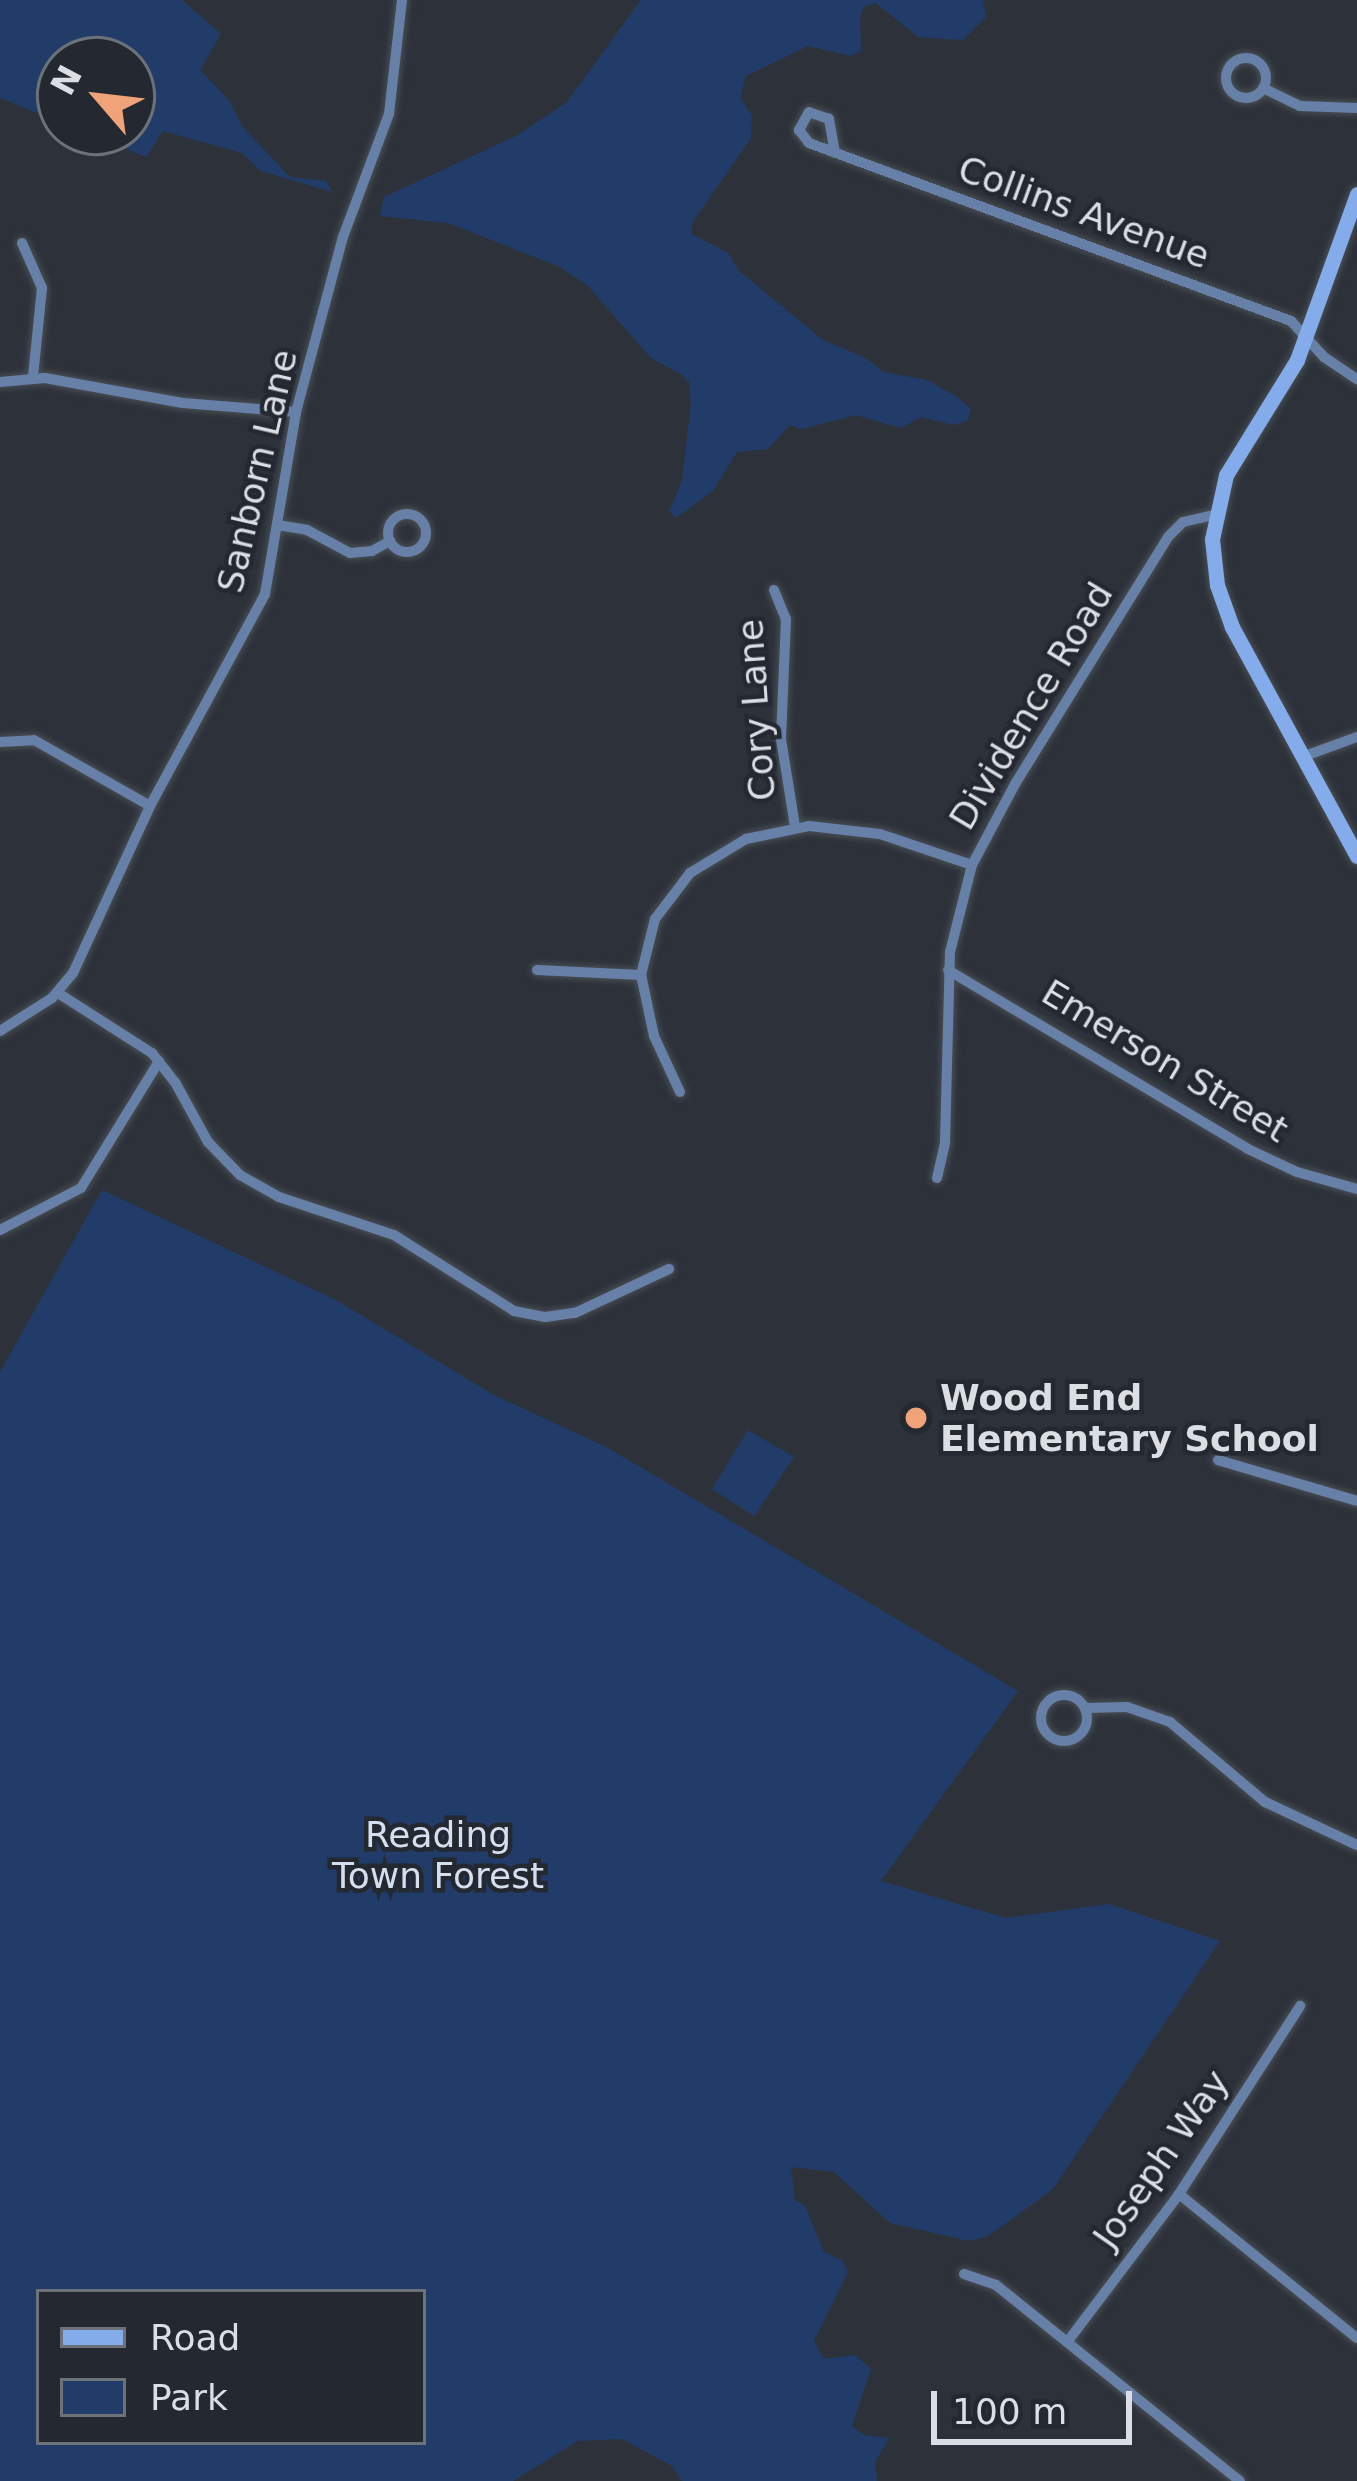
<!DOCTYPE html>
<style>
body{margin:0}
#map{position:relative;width:1357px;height:2481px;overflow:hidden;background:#2d323a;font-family:"DejaVu Sans",sans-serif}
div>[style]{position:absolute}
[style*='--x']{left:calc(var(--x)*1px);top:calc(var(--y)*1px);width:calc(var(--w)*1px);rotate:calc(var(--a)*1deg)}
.green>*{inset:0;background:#213c68}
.roads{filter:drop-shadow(0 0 3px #494e55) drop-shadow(0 0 3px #494e55)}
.street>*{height:10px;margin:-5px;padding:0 5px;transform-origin:5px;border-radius:5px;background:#6780a8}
.street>.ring{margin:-5px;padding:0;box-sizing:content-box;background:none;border:10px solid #6780a8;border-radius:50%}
.secondary>*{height:15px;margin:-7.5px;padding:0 7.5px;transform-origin:7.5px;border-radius:7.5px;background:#84aceb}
.dots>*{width:33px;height:33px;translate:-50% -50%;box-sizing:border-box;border:6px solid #242830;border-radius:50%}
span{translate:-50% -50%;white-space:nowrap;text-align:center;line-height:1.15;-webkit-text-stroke:9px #242830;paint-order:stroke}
.street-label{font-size:36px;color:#dbdee3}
.poi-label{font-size:36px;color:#dbdee3;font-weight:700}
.left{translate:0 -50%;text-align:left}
.park-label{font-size:36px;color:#d5dfef}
.legend{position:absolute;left:36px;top:2289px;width:390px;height:156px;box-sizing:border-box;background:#242830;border:3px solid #6d7178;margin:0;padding:15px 21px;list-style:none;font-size:36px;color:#dbdee3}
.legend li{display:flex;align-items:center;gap:24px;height:60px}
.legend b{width:60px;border:3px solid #6d7178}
.north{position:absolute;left:36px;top:36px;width:120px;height:120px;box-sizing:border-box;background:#242830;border:3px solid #6d7178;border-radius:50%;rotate:298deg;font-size:33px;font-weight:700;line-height:48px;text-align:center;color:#dbdee3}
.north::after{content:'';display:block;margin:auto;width:42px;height:54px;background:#f0a278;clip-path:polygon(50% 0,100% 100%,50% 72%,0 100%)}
.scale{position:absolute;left:931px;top:2391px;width:201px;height:54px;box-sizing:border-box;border:6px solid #dbdee3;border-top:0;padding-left:15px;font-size:36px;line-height:42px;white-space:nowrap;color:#dbdee3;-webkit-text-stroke:9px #242830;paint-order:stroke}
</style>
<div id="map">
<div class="green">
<div style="clip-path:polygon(0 0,182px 0,221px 34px,200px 70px,229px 100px,242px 126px,290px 177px,326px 181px,332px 192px,261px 171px,242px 153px,163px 131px,146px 157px,84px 132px,132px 132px,132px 60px,60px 60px,60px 122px,0 98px)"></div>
<div style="clip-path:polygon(641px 0,983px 0,986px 17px,963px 40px,918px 37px,876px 3px,864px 7px,860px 17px,861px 51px,850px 56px,808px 46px,746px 76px,740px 97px,752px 115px,751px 138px,692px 223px,692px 234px,728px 253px,739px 271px,823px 340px,866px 358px,883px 372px,927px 380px,956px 396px,971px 409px,967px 421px,954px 425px,921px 417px,901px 428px,856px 415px,802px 429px,790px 425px,768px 449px,737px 452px,713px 491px,676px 518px,669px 511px,682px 481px,691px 403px,689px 382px,682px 375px,651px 358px,587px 285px,560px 267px,448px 223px,380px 216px,384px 197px,516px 136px,567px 102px)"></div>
<div style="clip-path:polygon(evenodd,102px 1190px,336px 1300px,494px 1395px,608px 1448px,1018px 1691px,881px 1881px,1006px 1918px,1109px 1904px,1220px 1941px,1053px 2189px,987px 2237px,969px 2241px,890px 2223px,834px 2172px,791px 2167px,795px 2200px,805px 2206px,824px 2252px,842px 2260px,848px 2272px,814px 2341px,824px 2359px,855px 2355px,871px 2369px,852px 2426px,864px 2435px,889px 2438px,875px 2462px,877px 2481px,682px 2481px,672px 2466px,622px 2439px,578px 2441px,513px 2481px,0 2481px,0 1372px,102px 1190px,423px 2292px,423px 2442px,39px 2442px,39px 2292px,423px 2292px)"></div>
<div style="clip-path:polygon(748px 1430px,794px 1457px,754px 1516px,712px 1489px)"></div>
</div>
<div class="roads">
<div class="street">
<div class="ring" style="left:1226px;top:58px;width:30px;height:30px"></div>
<div style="--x:1263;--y:88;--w:41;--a:25.9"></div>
<div style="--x:1300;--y:106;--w:57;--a:2"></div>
<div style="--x:835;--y:153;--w:35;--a:-100"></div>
<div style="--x:829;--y:119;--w:21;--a:-161"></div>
<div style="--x:809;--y:112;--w:21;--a:119"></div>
<div style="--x:799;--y:130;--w:16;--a:52"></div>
<div style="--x:809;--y:143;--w:514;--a:20.27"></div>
<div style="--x:1291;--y:321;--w:49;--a:47.5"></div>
<div style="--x:1324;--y:357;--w:40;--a:34"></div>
<div style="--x:22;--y:243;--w:49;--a:66"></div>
<div style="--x:42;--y:288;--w:89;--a:95.8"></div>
<div style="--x:0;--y:382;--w:45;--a:-5.1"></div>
<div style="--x:45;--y:378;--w:140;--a:10.3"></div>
<div style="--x:183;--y:403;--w:113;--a:4.6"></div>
<div class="ring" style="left:388px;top:514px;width:28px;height:28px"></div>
<div style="--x:277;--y:525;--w:30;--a:9"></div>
<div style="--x:307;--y:530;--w:49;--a:28.1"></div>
<div style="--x:350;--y:553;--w:22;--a:-5"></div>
<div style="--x:372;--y:551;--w:21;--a:-29"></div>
<div style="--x:774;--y:590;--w:31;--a:68"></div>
<div style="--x:786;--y:619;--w:120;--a:92.4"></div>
<div style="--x:781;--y:739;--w:88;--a:80.9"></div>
<div style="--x:0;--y:742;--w:34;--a:-3"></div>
<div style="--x:34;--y:740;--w:133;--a:29.6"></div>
<div style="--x:1302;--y:757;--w:59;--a:-20"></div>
<div style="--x:537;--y:970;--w:104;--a:2.8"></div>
<div style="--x:948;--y:970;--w:349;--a:30.8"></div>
<div style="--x:1248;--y:1149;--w:54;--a:25.1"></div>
<div style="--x:1297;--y:1172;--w:62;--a:15.8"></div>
<div style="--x:58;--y:993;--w:112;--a:32.6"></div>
<div style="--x:152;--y:1053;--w:37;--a:52"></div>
<div style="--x:175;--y:1082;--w:68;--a:61.2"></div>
<div style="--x:208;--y:1142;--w:46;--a:45.9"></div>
<div style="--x:240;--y:1175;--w:45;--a:29.4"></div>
<div style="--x:279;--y:1197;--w:121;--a:18.3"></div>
<div style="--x:394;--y:1235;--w:142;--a:32.3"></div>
<div style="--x:514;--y:1311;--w:32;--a:11"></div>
<div style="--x:545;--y:1317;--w:30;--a:-8"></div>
<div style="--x:575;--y:1313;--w:104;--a:-25.1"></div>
<div style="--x:0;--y:1031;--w:62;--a:-32.4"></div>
<div style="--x:52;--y:998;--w:33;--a:-50"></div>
<div style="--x:73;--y:973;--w:184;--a:-65.2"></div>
<div style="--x:150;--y:806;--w:241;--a:-61.5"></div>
<div style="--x:265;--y:594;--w:185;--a:-80.3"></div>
<div style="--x:296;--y:412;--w:181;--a:-75"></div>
<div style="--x:343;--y:237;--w:131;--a:-69.5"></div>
<div style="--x:389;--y:114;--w:115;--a:-83.5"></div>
<div style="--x:680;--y:1092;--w:62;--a:-114.9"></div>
<div style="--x:654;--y:1036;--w:62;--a:-102"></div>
<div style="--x:641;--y:975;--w:58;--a:-76"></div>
<div style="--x:655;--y:919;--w:58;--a:-52.7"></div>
<div style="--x:690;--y:873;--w:66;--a:-31.3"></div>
<div style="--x:746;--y:839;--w:64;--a:-11.7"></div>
<div style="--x:809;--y:826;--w:71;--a:6.4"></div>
<div style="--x:880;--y:834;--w:97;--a:18.6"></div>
<div style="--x:937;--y:1178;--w:37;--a:-77"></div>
<div style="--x:945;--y:1142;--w:190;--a:-88.5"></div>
<div style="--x:950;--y:952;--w:90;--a:-75.8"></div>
<div style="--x:972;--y:865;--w:92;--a:-62"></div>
<div style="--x:1015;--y:784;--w:291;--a:-58.2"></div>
<div style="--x:1168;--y:537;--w:21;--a:-45"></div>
<div style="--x:1183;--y:522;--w:31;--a:-13"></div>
<div style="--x:0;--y:1230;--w:91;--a:-27.4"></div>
<div style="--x:81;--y:1188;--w:149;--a:-58.4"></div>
<div style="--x:1218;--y:1460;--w:145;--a:16.4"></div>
<div class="ring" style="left:1041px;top:1695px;width:36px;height:36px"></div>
<div style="--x:1085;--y:1708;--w:42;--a:-1.4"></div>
<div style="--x:1127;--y:1707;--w:46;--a:19.2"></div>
<div style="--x:1170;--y:1722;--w:124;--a:40.1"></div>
<div style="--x:1265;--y:1802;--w:102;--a:25.1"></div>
<div style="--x:1179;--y:2194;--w:229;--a:39"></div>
<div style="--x:964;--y:2274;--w:34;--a:19"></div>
<div style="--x:996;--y:2285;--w:313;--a:38.8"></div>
<div style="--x:1068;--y:2341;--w:184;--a:-52.9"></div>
<div style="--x:1179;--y:2194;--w:224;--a:-57.2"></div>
</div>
<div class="secondary">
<div style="--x:1357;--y:194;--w:177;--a:109.9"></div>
<div style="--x:1297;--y:360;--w:135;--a:121.7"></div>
<div style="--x:1226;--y:475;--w:66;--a:102.3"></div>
<div style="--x:1212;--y:539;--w:46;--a:83.8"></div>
<div style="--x:1217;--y:585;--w:45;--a:70.3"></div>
<div style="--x:1232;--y:627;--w:261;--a:61.4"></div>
</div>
</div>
<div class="dots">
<div style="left:916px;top:1418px;background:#f0a278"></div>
</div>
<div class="street-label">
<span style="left:1084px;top:212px;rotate:20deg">Collins Avenue</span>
<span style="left:257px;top:471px;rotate:-77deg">Sanborn Lane</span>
<span style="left:1031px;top:706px;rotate:-59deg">Dividence Road</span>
<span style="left:756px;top:710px;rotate:-94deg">Cory Lane</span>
<span style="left:1165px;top:1061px;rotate:31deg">Emerson Street</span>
<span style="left:1161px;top:2159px;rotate:-55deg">Joseph Way</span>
</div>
<div class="poi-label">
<span class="left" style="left:940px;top:1418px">Wood End<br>Elementary School</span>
</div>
<div class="park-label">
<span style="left:438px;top:1855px">Reading<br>Town Forest</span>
</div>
<ul class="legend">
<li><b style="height:15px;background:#84aceb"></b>Road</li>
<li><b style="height:33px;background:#213c68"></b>Park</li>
</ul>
<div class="north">N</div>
<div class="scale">100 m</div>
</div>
